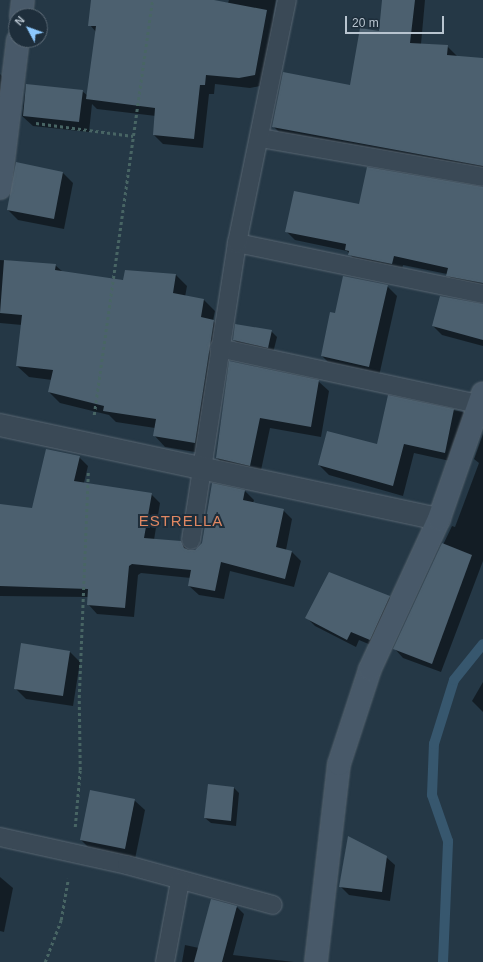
<!DOCTYPE html>
<style>
body{margin:0}
#map{position:relative;width:483px;height:962px;overflow:hidden;background:#253846;font-family:Arial,sans-serif}
div>[style]{position:absolute}
[style*='--x']{left:calc(var(--x)*1px);top:calc(var(--y)*1px);width:calc(var(--w)*1px);rotate:calc(var(--a)*1deg)}
.shadow>*{inset:0;background:#0007}
.stream>*{height:10px;margin:-5px;padding:0 5px;transform-origin:5px;border-radius:5px;background:#37576e}
.building>*{inset:0;background:#4c606f}
.path>*{height:2.5px;margin-top:-1.25px;transform-origin:0;background:repeating-linear-gradient(90deg,#486564 0 3px,transparent 0 6px)}
.roads{filter:drop-shadow(0 0 1px #596773) drop-shadow(0 0 1px #596773)}
.lane>*{height:18px;margin:-9px;padding:0 9px;transform-origin:9px;border-radius:9px;background:#3a4956}
.street>*{height:22px;margin:-11px;padding:0 11px;transform-origin:11px;border-radius:11px;background:#3a4956}
.secondary>*{height:22px;margin:-11px;padding:0 11px;transform-origin:11px;border-radius:11px;background:#485969}
span{translate:-50% -50%;white-space:nowrap;text-align:center;line-height:1.15;-webkit-text-stroke:4px #1e2e3b;paint-order:stroke}
.quarter-label{font-size:15px;color:#e08762;letter-spacing:1px}
.north{position:absolute;left:8px;top:8px;width:40px;height:40px;box-sizing:border-box;background:#1e2e3b;border:1px solid #5c6a76;border-radius:50%;rotate:311deg;font-size:11px;font-weight:700;line-height:16px;text-align:center;color:#b8c4cf}
.north::after{content:'';display:block;margin:auto;width:14px;height:18px;background:#8dc9ff;clip-path:polygon(50% 0,100% 100%,50% 72%,0 100%)}
.scale{position:absolute;left:345px;top:16px;width:99px;height:18px;box-sizing:border-box;border:2px solid #b8c4cf;border-top:0;padding-left:5px;font-size:12px;line-height:14px;white-space:nowrap;color:#b8c4cf;-webkit-text-stroke:3px #1e2e3b;paint-order:stroke}
</style>
<div id="map">
<div class="shadow">
<div style="clip-path:polygon(92px 0,206px 0,228px 3px,229px 0,276px 0,273px 18px,276px 21px,265px 85px,250px 88px,215px 84px,214px 94px,209px 94px,203px 148px,163px 144px,154px 135px,156px 116px,97px 109px,92px 104px,89px 132px,33px 126px,22px 116px,26px 85px,82px 91px,88px 96px,96px 32px,90px 25px)"></div>
<div style="clip-path:polygon(383px 0,425px 0,421px 44px,447px 46px,458px 57px,483px 59px,483px 174px,283px 136px,273px 126px,350px 86px,380px 32px)"></div>
<div style="clip-path:polygon(0 74px,7px 81px,0 123px)"></div>
<div style="clip-path:polygon(17px 163px,63px 173px,73px 183px,64px 229px,18px 220px,8px 210px)"></div>
<div style="clip-path:polygon(286px 231px,483px 235px,483px 291px,456px 284px,447px 274px,403px 265px,401px 273px,358px 264px,347px 251px,295px 240px)"></div>
<div style="clip-path:polygon(0 260px,55px 265px,63px 272px,123px 281px,176px 275px,187px 286px,185px 297px,204px 300px,215px 311px,213px 321px,225px 332px,207px 454px,165px 447px,154px 435px,155px 428px,116px 422px,109px 415px,60px 403px,49px 392px,52px 380px,29px 377px,17px 366px,22px 325px,0 323px)"></div>
<div style="clip-path:polygon(387px 286px,397px 296px,379px 376px,332px 366px,322px 356px,336px 314px)"></div>
<div style="clip-path:polygon(483px 305px,483px 346px,442px 335px,433px 326px)"></div>
<div style="clip-path:polygon(271px 331px,277px 337px,273px 353px,239px 345px,234px 340px)"></div>
<div style="clip-path:polygon(230px 362px,318px 381px,329px 391px,321px 437px,270px 428px,260px 475px,227px 468px,217px 458px)"></div>
<div style="clip-path:polygon(389px 396px,463px 412px,473px 423px,459px 463px,414px 453px,403px 496px,329px 475px,319px 465px,378px 445px)"></div>
<div style="clip-path:polygon(483px 434px,483px 561px,441px 672px,403px 658px,394px 648px,452px 526px,455px 527px,479px 463px,474px 459px)"></div>
<div style="clip-path:polygon(79px 457px,88px 466px,84px 483px,151px 494px,160px 503px,154px 540px,180px 542px,190px 551px,196px 551px,203px 544px,245px 491px,254px 500px,253px 503px,283px 510px,292px 519px,286px 550px,292px 552px,301px 561px,294px 587px,230px 571px,224px 599px,199px 595px,189px 586px,191px 578px,141px 573px,138px 575px,134px 617px,97px 614px,88px 604px,88px 597px,0 596px,0 505px,33px 510px)"></div>
<div style="clip-path:polygon(389px 597px,398px 606px,378px 648px,359px 640px,356px 647px,315px 626px,307px 618px)"></div>
<div style="clip-path:polygon(22px 644px,70px 652px,80px 662px,73px 706px,26px 699px,15px 688px)"></div>
<div style="clip-path:polygon(483px 682px,483px 712px,472px 701px)"></div>
<div style="clip-path:polygon(209px 785px,234px 788px,239px 793px,236px 826px,211px 823px,205px 818px)"></div>
<div style="clip-path:polygon(134px 800px,145px 810px,135px 859px,91px 850px,81px 840px)"></div>
<div style="clip-path:polygon(386px 857px,395px 865px,390px 901px,349px 895px,340px 886px)"></div>
<div style="clip-path:polygon(0 877px,13px 888px,4px 932px,0 931px)"></div>
<div style="clip-path:polygon(237px 907px,244px 914px,233px 955px,294px 962px,182px 962px,185px 945px,199px 948px)"></div>
</div>
<div class="stream">
<div style="--x:443;--y:962;--w:121;--a:-87.6"></div>
<div style="--x:448;--y:841;--w:49;--a:-109.2"></div>
<div style="--x:432;--y:795;--w:51;--a:-87.8"></div>
<div style="--x:434;--y:744;--w:67;--a:-72.6"></div>
<div style="--x:454;--y:680;--w:46;--a:-51.1"></div>
</div>
<div class="building">
<div style="clip-path:polygon(91px 0,214px 0,267px 10px,255px 75px,239px 78px,206px 75px,205px 85px,200px 85px,194px 139px,153px 135px,155px 108px,86px 99px,96px 26px,88px 26px)"></div>
<div style="clip-path:polygon(382px 0,415px 0,410px 43px,448px 45px,447px 55px,483px 58px,483px 166px,272px 127px,283px 72px,350px 85px,360px 28px,379px 31px)"></div>
<div style="clip-path:polygon(26px 84px,83px 90px,79px 122px,23px 116px)"></div>
<div style="clip-path:polygon(16px 162px,63px 172px,54px 219px,7px 210px)"></div>
<div style="clip-path:polygon(367px 167px,483px 187px,483px 283px,446px 276px,448px 268px,394px 256px,392px 264px,348px 255px,349px 251px,345px 250px,346px 244px,285px 232px,294px 191px,359px 204px)"></div>
<div style="clip-path:polygon(4px 260px,56px 264px,55px 270px,123px 280px,125px 270px,176px 274px,173px 293px,204px 299px,201px 317px,214px 320px,195px 443px,153px 436px,156px 419px,103px 411px,104px 406px,48px 392px,53px 370px,16px 366px,22px 315px,0 313px)"></div>
<div style="clip-path:polygon(343px 276px,388px 285px,369px 367px,321px 356px,330px 312px,335px 313px)"></div>
<div style="clip-path:polygon(440px 296px,483px 304px,483px 340px,432px 326px)"></div>
<div style="clip-path:polygon(235px 324px,272px 330px,268px 348px,233px 340px)"></div>
<div style="clip-path:polygon(229px 361px,319px 380px,311px 427px,260px 418px,250px 466px,216px 458px)"></div>
<div style="clip-path:polygon(388px 395px,454px 409px,445px 453px,404px 444px,393px 486px,318px 465px,327px 431px,377px 444px)"></div>
<div style="clip-path:polygon(46px 449px,80px 456px,74px 481px,152px 493px,144px 538px,181px 541px,184px 548px,189px 550px,195px 550px,202px 543px,212px 483px,245px 490px,243px 500px,284px 509px,276px 547px,292px 551px,285px 579px,221px 562px,215px 591px,188px 586px,191px 570px,132px 564px,129px 566px,125px 608px,87px 605px,88px 589px,0 586px,0 504px,32px 508px)"></div>
<div style="clip-path:polygon(442px 543px,472px 555px,432px 664px,393px 649px)"></div>
<div style="clip-path:polygon(329px 572px,390px 596px,370px 640px,351px 632px,347px 640px,305px 618px)"></div>
<div style="clip-path:polygon(21px 643px,70px 651px,63px 696px,14px 689px)"></div>
<div style="clip-path:polygon(208px 784px,234px 787px,231px 821px,204px 818px)"></div>
<div style="clip-path:polygon(90px 790px,135px 799px,125px 849px,80px 840px)"></div>
<div style="clip-path:polygon(348px 836px,387px 856px,382px 892px,339px 887px)"></div>
<div style="clip-path:polygon(211px 899px,237px 906px,222px 962px,194px 962px)"></div>
</div>
<div class="path">
<div style="--x:36;--y:123;--w:98;--a:7.6"></div>
<div style="--x:94;--y:415;--w:419;--a:-82"></div>
<div style="--x:75;--y:827;--w:57;--a:-85"></div>
<div style="--x:80;--y:770;--w:72;--a:-90.8"></div>
<div style="--x:79;--y:698;--w:226;--a:-87.7"></div>
<div style="--x:45;--y:962;--w:45;--a:-69.1"></div>
<div style="--x:61;--y:920;--w:42;--a:-80.3"></div>
</div>
<div class="roads">
<div class="lane">
<div style="--x:260;--y:138;--w:226;--a:9.9"></div>
<div style="--x:237;--y:243;--w:251;--a:11.7"></div>
<div style="--x:219;--y:348;--w:266;--a:12.2"></div>
<div style="--x:191;--y:540;--w:301;--a:-81.2"></div>
<div style="--x:237;--y:243;--w:248;--a:-78.4"></div>
<div style="--x:0;--y:837;--w:130;--a:12.4"></div>
<div style="--x:127;--y:865;--w:151;--a:15.3"></div>
<div style="--x:165;--y:962;--w:82;--a:-79.5"></div>
</div>
<div class="street">
<div style="--x:0;--y:425;--w:449;--a:12.1"></div>
</div>
<div class="secondary">
<div style="--x:21;--y:16;--w:16;--a:-83"></div>
<div style="--x:0;--y:188;--w:149;--a:-83.1"></div>
<div style="--x:316;--y:962;--w:199;--a:-83.4"></div>
<div style="--x:339;--y:764;--w:100;--a:-71.9"></div>
<div style="--x:370;--y:669;--w:165;--a:-65.3"></div>
<div style="--x:439;--y:519;--w:133;--a:-70.8"></div>
</div>
</div>
<div class="quarter-label">
<span style="left:181px;top:521px">ESTRELLA</span>
</div>
<div class="north">N</div>
<div class="scale">20 m</div>
</div>
